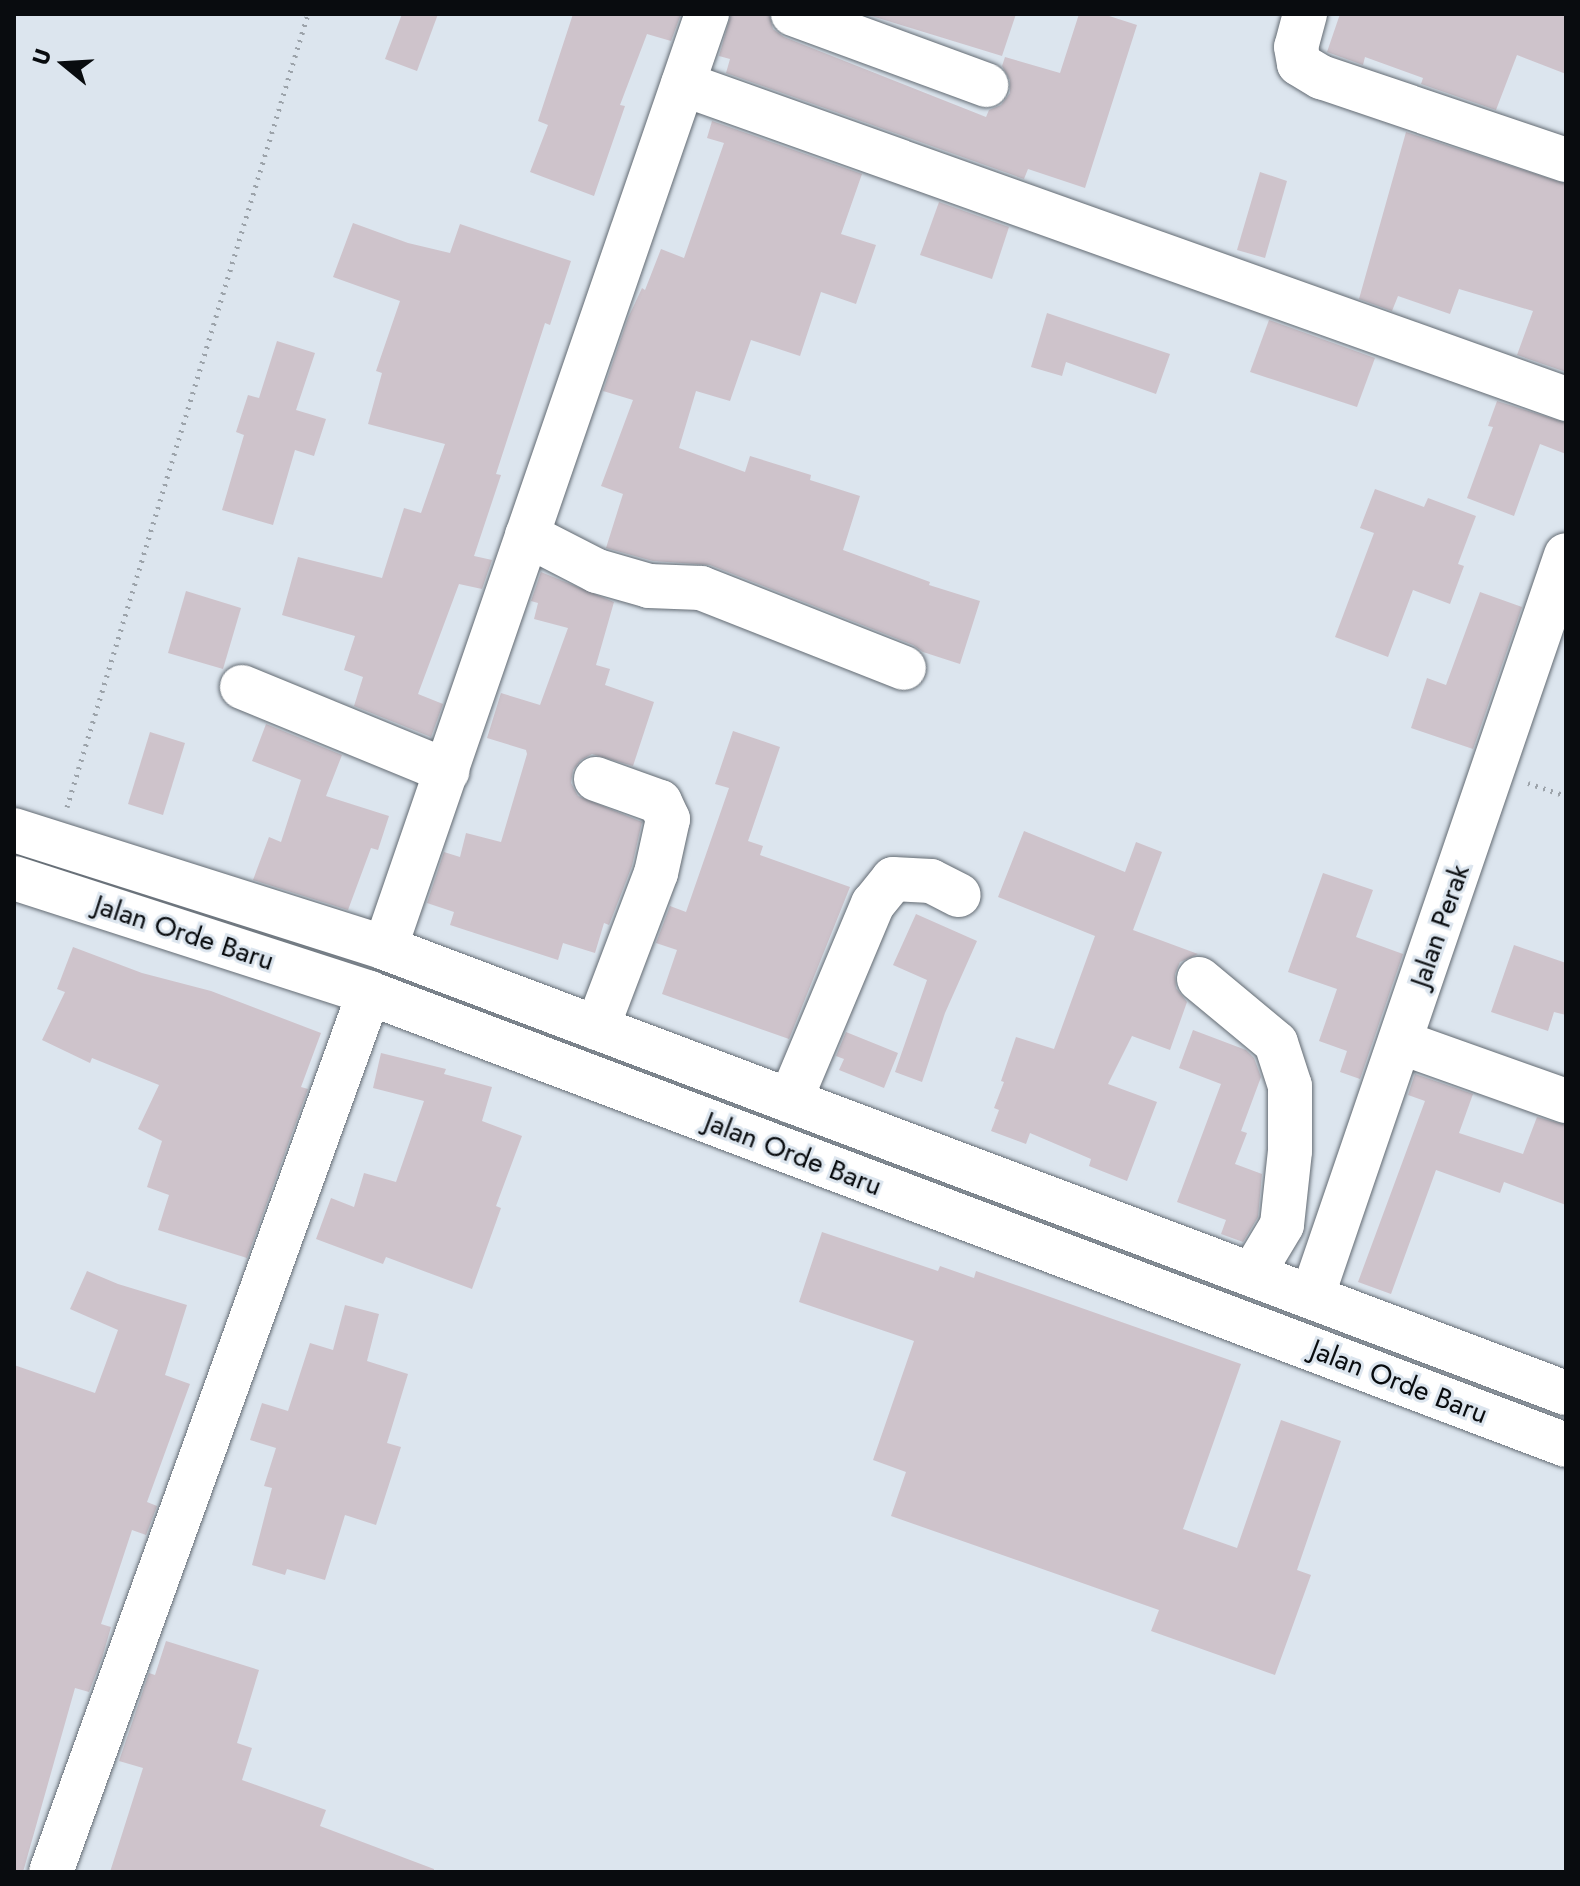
<!DOCTYPE html>
<style>
body{margin:0}
#map{position:relative;width:1580px;height:1886px;overflow:hidden;background:#dce5ee;font-family:Jost,sans-serif}
div>[style]{position:absolute}
[style*='--x']{left:calc(var(--x)*1px);top:calc(var(--y)*1px);width:calc(var(--w)*1px);rotate:calc(var(--a)*1deg)}
.building>*{inset:0;background:#cec3cb}
.path>*{height:5px;margin-top:-2.5px;transform-origin:0;background:repeating-linear-gradient(90deg,#9ca3aa 0 2px,transparent 0 8px)}
.roads{filter:drop-shadow(0 0 2px #636b73) drop-shadow(0 0 2px #636b73)}
.minor>*{height:44px;margin:-22px;padding:0 22px;transform-origin:22px;border-radius:22px;background:#fff}
.major>*{height:44px;margin:-22px;padding:0 22px;transform-origin:22px;border-radius:22px;background:#fff}
span{translate:-50% -50%;white-space:nowrap;text-align:center;line-height:1.15;-webkit-text-stroke:6px #dce5ee;paint-order:stroke}
.street-label{font-size:28px;color:#090c0f}
.frame{position:absolute;inset:0;border:16px solid #090c0f;pointer-events:none}
.north{position:absolute;left:24px;top:24px;width:80px;height:80px;-webkit-text-stroke:6px #dce5ee;paint-order:stroke;rotate:288deg;font-size:22px;font-weight:700;line-height:32px;text-align:center;color:#090c0f}
.north::after{content:'';display:block;margin:auto;width:28px;height:36px;background:#090c0f;clip-path:polygon(50% 0,100% 100%,50% 72%,0 100%)}
</style>
<div id="map">
<div class="building">
<div style="clip-path:polygon(402px 14px,438px 14px,417px 71px,385px 59px)"></div>
<div style="clip-path:polygon(573px 14px,681px 14px,671px 41px,647px 34px,620px 105px,625px 106px,594px 196px,530px 172px,548px 125px,538px 121px)"></div>
<div style="clip-path:polygon(731px 14px,769px 14px,773px 29px,784px 37px,986px 117px,989px 110px,1001px 105px,1010px 93px,1010px 80px,1002px 66px,1005px 57px,1060px 73px,1079px 14px,1103px 14px,1137px 25px,1085px 188px,1028px 169px,1024px 179px,726px 73px,730px 59px,719px 56px)"></div>
<div style="clip-path:polygon(865px 14px,1016px 14px,1002px 56px)"></div>
<div style="clip-path:polygon(1340px 14px,1566px 14px,1566px 74px,1517px 55px,1496px 110px,1421px 84px,1423px 78px,1365px 57px,1363px 65px,1327px 52px)"></div>
<div style="clip-path:polygon(712px 121px,862px 174px,841px 234px,876px 245px,856px 304px,821px 292px,800px 356px,751px 340px,730px 401px,696px 391px,679px 448px,745px 472px,750px 456px,811px 475px,810px 480px,860px 496px,843px 550px,930px 582px,929px 585px,980px 601px,960px 664px,923px 652px,913px 645px,710px 565px,653px 561px,606px 548px,623px 494px,601px 486px,633px 400px,603px 391px,628px 318px,642px 288px,645px 290px,661px 249px,684px 258px,724px 143px,707px 138px)"></div>
<div style="clip-path:polygon(1406px 132px,1566px 184px,1566px 372px,1517px 355px,1533px 311px,1459px 289px,1450px 314px,1398px 296px,1392px 311px,1359px 299px)"></div>
<div style="clip-path:polygon(1260px 172px,1287px 181px,1265px 258px,1237px 250px)"></div>
<div style="clip-path:polygon(939px 202px,1009px 227px,992px 279px,920px 255px)"></div>
<div style="clip-path:polygon(353px 223px,408px 243px,450px 253px,460px 224px,571px 261px,550px 325px,545px 323px,496px 474px,501px 475px,474px 556px,492px 560px,482px 589px,459px 584px,418px 694px,443px 704px,431px 737px,354px 706px,363px 677px,344px 670px,355px 636px,282px 615px,298px 557px,382px 578px,404px 508px,421px 513px,445px 444px,368px 424px,382px 373px,376px 371px,400px 301px,333px 277px)"></div>
<div style="clip-path:polygon(1047px 313px,1170px 354px,1156px 394px,1066px 362px,1062px 376px,1031px 367px)"></div>
<div style="clip-path:polygon(1269px 320px,1375px 358px,1357px 407px,1250px 372px)"></div>
<div style="clip-path:polygon(277px 341px,315px 353px,296px 410px,326px 419px,314px 456px,295px 450px,273px 525px,222px 510px,244px 435px,236px 432px,248px 395px,259px 398px)"></div>
<div style="clip-path:polygon(1497px 401px,1566px 423px,1566px 454px,1540px 444px,1514px 516px,1467px 498px,1493px 427px,1488px 426px)"></div>
<div style="clip-path:polygon(1375px 489px,1424px 507px,1428px 498px,1476px 516px,1458px 564px,1464px 566px,1450px 604px,1413px 590px,1388px 657px,1335px 637px,1374px 533px,1360px 528px)"></div>
<div style="clip-path:polygon(541px 572px,614px 602px,596px 665px,610px 669px,605px 685px,654px 702px,633px 766px,592px 754px,581px 760px,573px 770px,571px 783px,578px 796px,642px 822px,632px 866px,609px 925px,604px 923px,595px 953px,563px 943px,558px 960px,450px 925px,454px 912px,427px 903px,444px 852px,460px 857px,466px 833px,501px 842px,527px 754px,526px 750px,487px 738px,501px 693px,540px 705px,568px 628px,534px 619px,538px 603px,531px 601px)"></div>
<div style="clip-path:polygon(186px 591px,241px 608px,223px 669px,168px 653px)"></div>
<div style="clip-path:polygon(1480px 592px,1522px 607px,1473px 749px,1411px 728px,1427px 678px,1446px 685px)"></div>
<div style="clip-path:polygon(266px 724px,342px 755px,326px 796px,389px 816px,378px 850px,371px 848px,348px 910px,253px 880px,269px 837px,281px 842px,301px 780px,252px 761px)"></div>
<div style="clip-path:polygon(733px 731px,780px 747px,748px 841px,763px 846px,760px 855px,850px 887px,789px 1039px,662px 994px,677px 950px,656px 943px,670px 906px,686px 912px,729px 788px,715px 784px)"></div>
<div style="clip-path:polygon(150px 732px,185px 743px,163px 815px,128px 804px)"></div>
<div style="clip-path:polygon(1024px 831px,1125px 872px,1136px 842px,1162px 852px,1133px 930px,1198px 954px,1180px 962px,1175px 974px,1176px 988px,1187px 1002px,1170px 1050px,1132px 1036px,1108px 1084px,1157px 1102px,1127px 1181px,1089px 1166px,1091px 1159px,1030px 1133px,1026px 1144px,991px 1131px,999px 1110px,994px 1108px,1004px 1082px,1001px 1081px,1016px 1037px,1054px 1049px,1095px 936px,998px 897px)"></div>
<div style="clip-path:polygon(1323px 873px,1373px 890px,1356px 937px,1403px 954px,1360px 1079px,1340px 1072px,1347px 1051px,1319px 1041px,1337px 989px,1288px 972px)"></div>
<div style="clip-path:polygon(916px 914px,977px 941px,945px 1013px,922px 1082px,895px 1072px,927px 980px,893px 965px)"></div>
<div style="clip-path:polygon(1514px 945px,1566px 963px,1566px 1015px,1554px 1012px,1548px 1031px,1491px 1012px)"></div>
<div style="clip-path:polygon(73px 947px,142px 973px,211px 991px,321px 1033px,301px 1087px,308px 1089px,247px 1258px,158px 1230px,169px 1195px,147px 1187px,162px 1141px,138px 1129px,159px 1085px,92px 1058px,90px 1063px,42px 1040px,65px 992px,57px 989px)"></div>
<div style="clip-path:polygon(1193px 1030px,1246px 1050px,1254px 1058px,1261px 1077px,1241px 1131px,1247px 1133px,1235px 1164px,1262px 1174px,1258px 1217px,1243px 1242px,1221px 1234px,1226px 1220px,1177px 1202px,1221px 1084px,1179px 1068px)"></div>
<div style="clip-path:polygon(846px 1032px,898px 1053px,884px 1088px,839px 1070px,844px 1059px,836px 1056px)"></div>
<div style="clip-path:polygon(381px 1053px,446px 1069px,444px 1074px,492px 1087px,482px 1121px,522px 1136px,496px 1206px,501px 1208px,472px 1289px,386px 1257px,383px 1264px,316px 1239px,331px 1198px,354px 1207px,364px 1173px,396px 1182px,424px 1101px,373px 1088px)"></div>
<div style="clip-path:polygon(1415px 1074px,1473px 1094px,1459px 1133px,1523px 1154px,1537px 1117px,1566px 1125px,1566px 1205px,1504px 1182px,1500px 1193px,1436px 1170px,1391px 1294px,1358px 1282px,1425px 1101px,1408px 1095px)"></div>
<div style="clip-path:polygon(822px 1232px,938px 1271px,940px 1266px,974px 1278px,976px 1271px,1241px 1364px,1183px 1529px,1237px 1548px,1281px 1420px,1341px 1441px,1297px 1570px,1311px 1575px,1275px 1675px,1151px 1631px,1159px 1610px,891px 1516px,906px 1472px,873px 1460px,914px 1341px,799px 1302px)"></div>
<div style="clip-path:polygon(87px 1271px,118px 1284px,187px 1305px,165px 1375px,190px 1384px,147px 1502px,157px 1506px,146px 1535px,132px 1530px,101px 1624px,111px 1627px,102px 1658px,89px 1692px,75px 1688px,23px 1872px,14px 1872px,14px 1365px,95px 1393px,118px 1330px,70px 1309px)"></div>
<div style="clip-path:polygon(345px 1305px,379px 1314px,367px 1361px,408px 1374px,387px 1443px,401px 1447px,376px 1525px,345px 1515px,325px 1580px,287px 1569px,285px 1575px,252px 1565px,272px 1488px,264px 1486px,276px 1448px,250px 1440px,262px 1403px,288px 1411px,310px 1343px,333px 1350px)"></div>
<div style="clip-path:polygon(166px 1641px,259px 1670px,237px 1743px,252px 1748px,242px 1780px,326px 1810px,320px 1826px,434px 1869px,434px 1872px,110px 1872px,143px 1768px,119px 1761px,149px 1673px,155px 1675px)"></div>
</div>
<div class="path">
<div style="--x:1528;--y:783;--w:40;--a:18.9"></div>
<div style="--x:67;--y:807;--w:829;--a:-73.1"></div>
</div>
<div class="roads">
<div class="minor">
<div style="--x:793;--y:14;--w:206;--a:20.2"></div>
<div style="--x:1305;--y:14;--w:34;--a:105"></div>
<div style="--x:1296;--y:47;--w:17;--a:80"></div>
<div style="--x:1299;--y:64;--w:26;--a:31"></div>
<div style="--x:1321;--y:77;--w:259;--a:18.7"></div>
<div style="--x:683;--y:84;--w:938;--a:19.63"></div>
<div style="--x:527;--y:535;--w:79;--a:27.2"></div>
<div style="--x:597;--y:571;--w:54;--a:16.1"></div>
<div style="--x:649;--y:586;--w:52;--a:2.2"></div>
<div style="--x:701;--y:588;--w:218;--a:21.5"></div>
<div style="--x:242;--y:687;--w:222;--a:22.3"></div>
<div style="--x:596;--y:779;--w:68;--a:19.8"></div>
<div style="--x:660;--y:802;--w:19;--a:65"></div>
<div style="--x:668;--y:819;--w:55;--a:102.5"></div>
<div style="--x:656;--y:873;--w:166;--a:110.8"></div>
<div style="--x:385;--y:948;--w:988;--a:-70.98"></div>
<div style="--x:1199;--y:979;--w:100;--a:39.7"></div>
<div style="--x:1276;--y:1043;--w:45;--a:72"></div>
<div style="--x:1290;--y:1086;--w:65;--a:90"></div>
<div style="--x:1290;--y:1151;--w:74;--a:96.2"></div>
<div style="--x:1282;--y:1225;--w:58;--a:121"></div>
<div style="--x:1400;--y:1042;--w:176;--a:19.6"></div>
<div style="--x:790;--y:1101;--w:214;--a:-67.2"></div>
<div style="--x:873;--y:904;--w:32;--a:-51"></div>
<div style="--x:893;--y:879;--w:38;--a:3"></div>
<div style="--x:931;--y:881;--w:31;--a:27"></div>
<div style="--x:1312;--y:1297;--w:784;--a:-71.1"></div>
<div style="--x:51;--y:1872;--w:935;--a:-70.11"></div>
</div>
<div class="major">
<div style="--x:14;--y:830;--w:389;--a:17.6"></div>
<div style="--x:385;--y:948;--w:1262;--a:20.65"></div>
<div style="--x:14;--y:878;--w:373;--a:17.9"></div>
<div style="--x:369;--y:993;--w:1279;--a:20.69"></div>
</div>
</div>
<div class="street-label">
<span style="left:1440px;top:926px;rotate:-71deg">Jalan Perak</span>
<span style="left:184px;top:933px;rotate:18deg">Jalan Orde Baru</span>
<span style="left:793px;top:1154px;rotate:21deg">Jalan Orde Baru</span>
<span style="left:1399px;top:1382px;rotate:21deg">Jalan Orde Baru</span>
</div>
<div class="frame"></div>
<div class="north">U</div>
</div>
